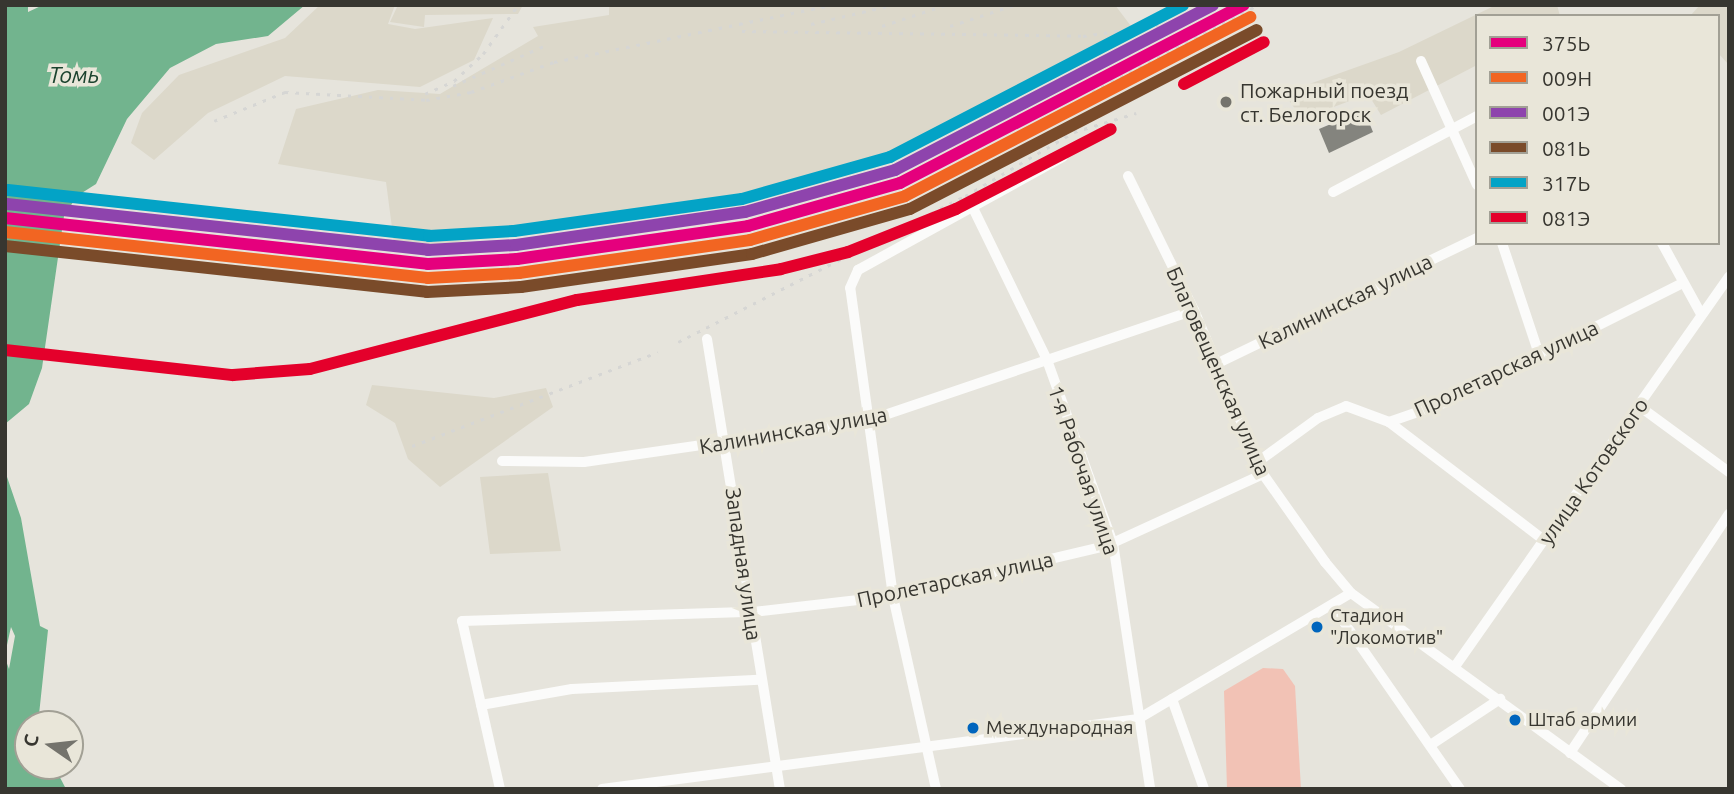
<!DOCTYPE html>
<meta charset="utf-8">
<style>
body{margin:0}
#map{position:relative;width:1734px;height:794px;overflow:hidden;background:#e6e4dc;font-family:Ubuntu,sans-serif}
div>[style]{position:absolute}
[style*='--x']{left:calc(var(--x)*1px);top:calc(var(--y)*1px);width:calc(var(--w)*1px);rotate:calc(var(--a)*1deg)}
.built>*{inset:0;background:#dcd8ca}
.green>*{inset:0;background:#f2c2b5}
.water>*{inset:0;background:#72b48e}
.building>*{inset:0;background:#84847e}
.minor>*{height:10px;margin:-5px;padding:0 5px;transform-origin:5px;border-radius:5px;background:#fbfbfa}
.rail>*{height:2.5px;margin-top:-1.25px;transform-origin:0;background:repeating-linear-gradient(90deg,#d6d6d4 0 3.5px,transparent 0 10.5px)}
.rail-1>*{height:12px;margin:-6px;padding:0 6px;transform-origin:6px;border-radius:6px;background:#e5007d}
.rail-2>*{height:12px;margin:-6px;padding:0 6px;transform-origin:6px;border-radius:6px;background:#f26522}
.rail-3>*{height:12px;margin:-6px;padding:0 6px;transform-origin:6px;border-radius:6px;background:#8e44ad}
.rail-4>*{height:12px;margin:-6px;padding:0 6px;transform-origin:6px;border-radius:6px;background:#7a4b2a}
.rail-5>*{height:12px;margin:-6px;padding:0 6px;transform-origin:6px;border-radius:6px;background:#03a3c6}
.rail-6>*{height:12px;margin:-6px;padding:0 6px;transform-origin:6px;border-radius:6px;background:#e4002b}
.dots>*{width:19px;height:19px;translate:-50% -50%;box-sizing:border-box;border:4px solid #e9e6d9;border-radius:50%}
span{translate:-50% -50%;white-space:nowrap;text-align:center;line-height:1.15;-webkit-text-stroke:7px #e9e6d9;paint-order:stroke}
.bus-label{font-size:19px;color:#373630}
.left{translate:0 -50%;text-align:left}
.poi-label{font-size:21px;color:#373630}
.street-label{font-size:21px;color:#373630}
.water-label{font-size:23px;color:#1b432e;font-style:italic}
.frame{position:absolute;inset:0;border:7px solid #373630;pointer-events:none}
.legend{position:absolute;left:1475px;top:14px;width:245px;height:231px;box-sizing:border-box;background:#e9e6d9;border:2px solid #a2a095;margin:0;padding:9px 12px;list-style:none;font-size:21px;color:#373630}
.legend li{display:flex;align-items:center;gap:14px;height:35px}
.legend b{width:35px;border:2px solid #a2a095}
.north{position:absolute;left:14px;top:710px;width:70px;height:70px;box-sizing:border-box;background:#e9e6d9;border:2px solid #a2a095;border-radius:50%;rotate:284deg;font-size:19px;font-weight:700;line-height:28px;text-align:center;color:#373630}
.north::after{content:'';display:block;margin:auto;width:24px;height:32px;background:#74736c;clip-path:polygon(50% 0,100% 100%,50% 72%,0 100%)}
</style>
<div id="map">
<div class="built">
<div style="clip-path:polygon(320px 5px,395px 5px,388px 24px,415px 29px,493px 18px,474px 60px,420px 87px,285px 76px,208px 113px,154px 160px,131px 143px,142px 113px,179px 75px,285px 38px)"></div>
<div style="clip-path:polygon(398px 5px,523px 5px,518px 14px,425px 15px,424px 27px,390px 22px)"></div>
<div style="clip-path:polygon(609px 5px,1115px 5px,1137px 34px,875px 168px,780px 191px,434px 246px,394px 243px,386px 182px,278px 164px,296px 109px,378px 90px,440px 94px,538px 36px,533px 27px,609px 15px)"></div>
<div style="clip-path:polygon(1496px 5px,1557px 5px,1560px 16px,1477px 16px,1477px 65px,1381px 115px,1368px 94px,1302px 119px,1284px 93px,1399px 52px)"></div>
<div style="clip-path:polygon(1700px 5px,1729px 5px,1729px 65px,1718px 53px,1718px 16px,1690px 16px)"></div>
<div style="clip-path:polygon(372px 385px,494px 398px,546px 388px,553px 407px,440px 487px,408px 459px,395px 423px,366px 405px)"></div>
<div style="clip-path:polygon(548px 473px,561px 551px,490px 554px,480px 477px)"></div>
</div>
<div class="green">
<div style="clip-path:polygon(1263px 668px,1283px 669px,1295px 686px,1301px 789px,1227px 789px,1224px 691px)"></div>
</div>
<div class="water">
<div style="clip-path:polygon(5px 5px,28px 5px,28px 12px,43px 5px,305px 5px,268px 36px,216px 44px,170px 68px,127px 119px,96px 184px,77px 196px,64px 216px,42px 368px,29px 404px,5px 424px)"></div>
<div style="clip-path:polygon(5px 471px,21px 518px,40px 626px,48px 630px,38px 724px,28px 724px,28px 766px,54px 766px,66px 789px,5px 789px,5px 658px,9px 669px,15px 636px,11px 627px,5px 654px)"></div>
</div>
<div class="building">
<div style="clip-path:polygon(1364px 110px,1373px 132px,1329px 153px,1319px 129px)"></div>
</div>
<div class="minor">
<div style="--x:1421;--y:61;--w:136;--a:65.7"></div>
<div style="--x:1128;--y:176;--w:149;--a:63.8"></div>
<div style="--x:1194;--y:310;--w:178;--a:67.2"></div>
<div style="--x:1263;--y:474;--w:108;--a:54.8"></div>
<div style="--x:1325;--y:562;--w:40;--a:50"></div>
<div style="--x:1351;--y:593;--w:334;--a:36"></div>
<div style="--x:1333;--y:192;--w:163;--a:-27.8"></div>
<div style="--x:973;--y:208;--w:169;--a:64"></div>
<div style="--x:1047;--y:360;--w:195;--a:70.2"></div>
<div style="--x:1113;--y:543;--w:249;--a:81.4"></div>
<div style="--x:1502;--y:243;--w:117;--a:71.6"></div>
<div style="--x:1662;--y:243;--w:81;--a:61.2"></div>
<div style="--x:707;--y:339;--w:456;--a:80.8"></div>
<div style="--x:1214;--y:365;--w:292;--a:-25.8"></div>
<div style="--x:1639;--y:406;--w:112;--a:36.3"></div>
<div style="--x:1389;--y:422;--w:195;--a:37.3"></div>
<div style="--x:502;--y:461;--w:82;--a:0.7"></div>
<div style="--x:584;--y:462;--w:286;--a:-8.2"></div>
<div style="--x:867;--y:421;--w:345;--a:-18.7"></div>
<div style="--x:1259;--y:461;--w:73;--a:-36.1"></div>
<div style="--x:1318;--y:418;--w:30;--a:-23"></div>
<div style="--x:1346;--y:406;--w:46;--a:20.4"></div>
<div style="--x:1389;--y:422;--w:58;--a:-19.1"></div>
<div style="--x:1444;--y:403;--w:265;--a:-26.7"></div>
<div style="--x:1332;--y:605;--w:224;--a:55.2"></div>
<div style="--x:1456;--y:665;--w:475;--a:-54.9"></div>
<div style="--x:1172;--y:699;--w:96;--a:70.4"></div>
<div style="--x:481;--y:705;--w:92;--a:-10"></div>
<div style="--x:572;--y:689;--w:187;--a:-2.8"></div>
<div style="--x:1432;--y:744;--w:82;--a:-33.5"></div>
<div style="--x:1570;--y:753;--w:287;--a:-56.4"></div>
<div style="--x:500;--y:789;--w:172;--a:-102.7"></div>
<div style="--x:462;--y:621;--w:291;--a:-1.8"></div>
<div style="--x:753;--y:612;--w:141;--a:-6.5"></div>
<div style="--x:893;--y:596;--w:219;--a:-13.2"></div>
<div style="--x:1106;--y:546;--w:173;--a:-24.6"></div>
<div style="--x:602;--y:789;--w:541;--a:-7.44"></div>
<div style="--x:1138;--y:719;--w:247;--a:-30.6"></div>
<div style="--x:936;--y:789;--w:198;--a:-102.6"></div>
<div style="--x:893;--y:596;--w:311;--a:-97.9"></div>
<div style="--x:850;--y:288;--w:20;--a:-66"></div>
<div style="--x:858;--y:270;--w:234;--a:-28.9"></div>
</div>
<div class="rail">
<div style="--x:811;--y:24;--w:83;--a:-13.2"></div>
<div style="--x:882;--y:26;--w:66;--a:-18.4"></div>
<div style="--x:950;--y:26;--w:67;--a:-18.2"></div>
<div style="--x:742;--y:31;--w:341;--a:0.8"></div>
<div style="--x:1083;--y:36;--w:76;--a:-8.3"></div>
<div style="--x:453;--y:86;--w:102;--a:-23.8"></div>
<div style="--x:1092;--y:92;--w:187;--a:-27.7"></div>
<div style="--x:425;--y:94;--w:32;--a:-24"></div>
<div style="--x:454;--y:81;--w:40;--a:-43"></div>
<div style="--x:483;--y:54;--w:60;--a:-54.5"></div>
<div style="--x:214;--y:121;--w:77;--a:-22.2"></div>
<div style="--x:285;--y:92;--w:141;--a:3.2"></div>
<div style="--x:426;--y:100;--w:46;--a:-10.1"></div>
<div style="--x:471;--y:92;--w:88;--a:-19.9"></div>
<div style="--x:554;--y:62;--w:283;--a:-11.6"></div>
<div style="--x:678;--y:342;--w:322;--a:-27"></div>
<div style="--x:965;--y:196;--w:126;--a:-30.4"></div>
<div style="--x:1074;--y:132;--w:65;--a:-17"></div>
<div style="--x:412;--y:446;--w:263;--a:-20.9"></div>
</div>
<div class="rail-1">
<div style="--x:5;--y:218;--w:425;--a:6.2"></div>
<div style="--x:428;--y:264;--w:89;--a:-3.2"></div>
<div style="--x:517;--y:259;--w:233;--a:-8.1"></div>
<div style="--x:748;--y:226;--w:158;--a:-15.8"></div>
<div style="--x:900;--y:183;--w:387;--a:-27.4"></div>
</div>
<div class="rail-2">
<div style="--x:5;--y:232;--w:425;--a:6.2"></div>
<div style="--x:428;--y:278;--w:91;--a:-3.1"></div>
<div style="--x:519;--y:273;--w:233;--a:-8.1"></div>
<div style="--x:750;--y:240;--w:161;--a:-15.8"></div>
<div style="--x:905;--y:196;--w:389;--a:-27.4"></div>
</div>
<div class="rail-3">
<div style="--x:7;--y:204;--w:424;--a:6.2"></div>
<div style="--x:428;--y:250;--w:88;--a:-3.3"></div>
<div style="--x:516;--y:245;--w:231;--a:-8.2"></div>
<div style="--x:745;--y:212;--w:156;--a:-15.6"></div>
<div style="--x:895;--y:170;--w:358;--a:-27.4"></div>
</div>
<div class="rail-4">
<div style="--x:5;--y:246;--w:424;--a:6.2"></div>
<div style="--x:427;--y:292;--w:94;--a:-3"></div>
<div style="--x:521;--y:287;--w:233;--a:-8.1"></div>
<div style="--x:752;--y:254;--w:164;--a:-15.9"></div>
<div style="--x:910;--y:209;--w:390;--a:-27.3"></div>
</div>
<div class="rail-5">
<div style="--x:8;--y:190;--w:424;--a:6.2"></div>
<div style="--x:429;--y:236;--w:85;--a:-3.4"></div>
<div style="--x:514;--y:231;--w:230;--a:-8"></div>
<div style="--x:742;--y:199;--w:154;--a:-15.8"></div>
<div style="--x:890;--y:157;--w:330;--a:-27.4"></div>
</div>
<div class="rail-6">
<div style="--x:1184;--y:84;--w:90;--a:-27.7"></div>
<div style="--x:5;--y:350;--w:229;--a:6.3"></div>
<div style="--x:233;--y:375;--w:77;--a:-4.5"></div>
<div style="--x:310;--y:369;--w:276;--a:-14.5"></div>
<div style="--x:577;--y:300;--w:206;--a:-8.6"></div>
<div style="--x:781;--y:269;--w:69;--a:-14.2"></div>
<div style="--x:848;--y:252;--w:116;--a:-21.7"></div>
<div style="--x:956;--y:209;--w:174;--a:-27.3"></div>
</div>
<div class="dots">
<div style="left:1226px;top:102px;background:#74736c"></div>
<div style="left:1317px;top:627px;background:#0065bd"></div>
<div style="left:1515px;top:720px;background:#0065bd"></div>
<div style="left:973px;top:728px;background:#0065bd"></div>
</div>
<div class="bus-label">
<span class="left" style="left:1330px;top:627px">Стадион<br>"Локомотив"</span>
<span class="left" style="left:1528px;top:720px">Штаб армии</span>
<span class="left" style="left:986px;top:728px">Международная</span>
</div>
<div class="poi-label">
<span class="left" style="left:1240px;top:102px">Пожарный поезд<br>ст. Белогорск</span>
</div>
<div class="street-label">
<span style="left:1345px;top:301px;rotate:-26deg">Калининская улица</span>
<span style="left:1506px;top:368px;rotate:-25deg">Пролетарская улица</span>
<span style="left:1219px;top:371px;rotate:66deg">Благовещенская улица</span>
<span style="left:793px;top:430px;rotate:-10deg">Калининская улица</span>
<span style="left:1084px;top:470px;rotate:71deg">1-я Рабочая улица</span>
<span style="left:1593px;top:471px;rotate:-55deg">улица Котовского</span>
<span style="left:744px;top:564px;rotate:82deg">Западная улица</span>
<span style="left:955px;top:579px;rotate:-12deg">Пролетарская улица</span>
</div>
<div class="water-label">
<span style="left:74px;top:75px">Томь</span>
</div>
<div class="frame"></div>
<ul class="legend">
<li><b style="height:9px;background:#e5007d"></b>375Ь</li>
<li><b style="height:9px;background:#f26522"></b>009Н</li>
<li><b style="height:9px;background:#8e44ad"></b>001Э</li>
<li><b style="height:9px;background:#7a4b2a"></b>081Ь</li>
<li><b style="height:9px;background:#03a3c6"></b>317Ь</li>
<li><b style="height:9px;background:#e4002b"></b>081Э</li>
</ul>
<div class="north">С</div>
</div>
